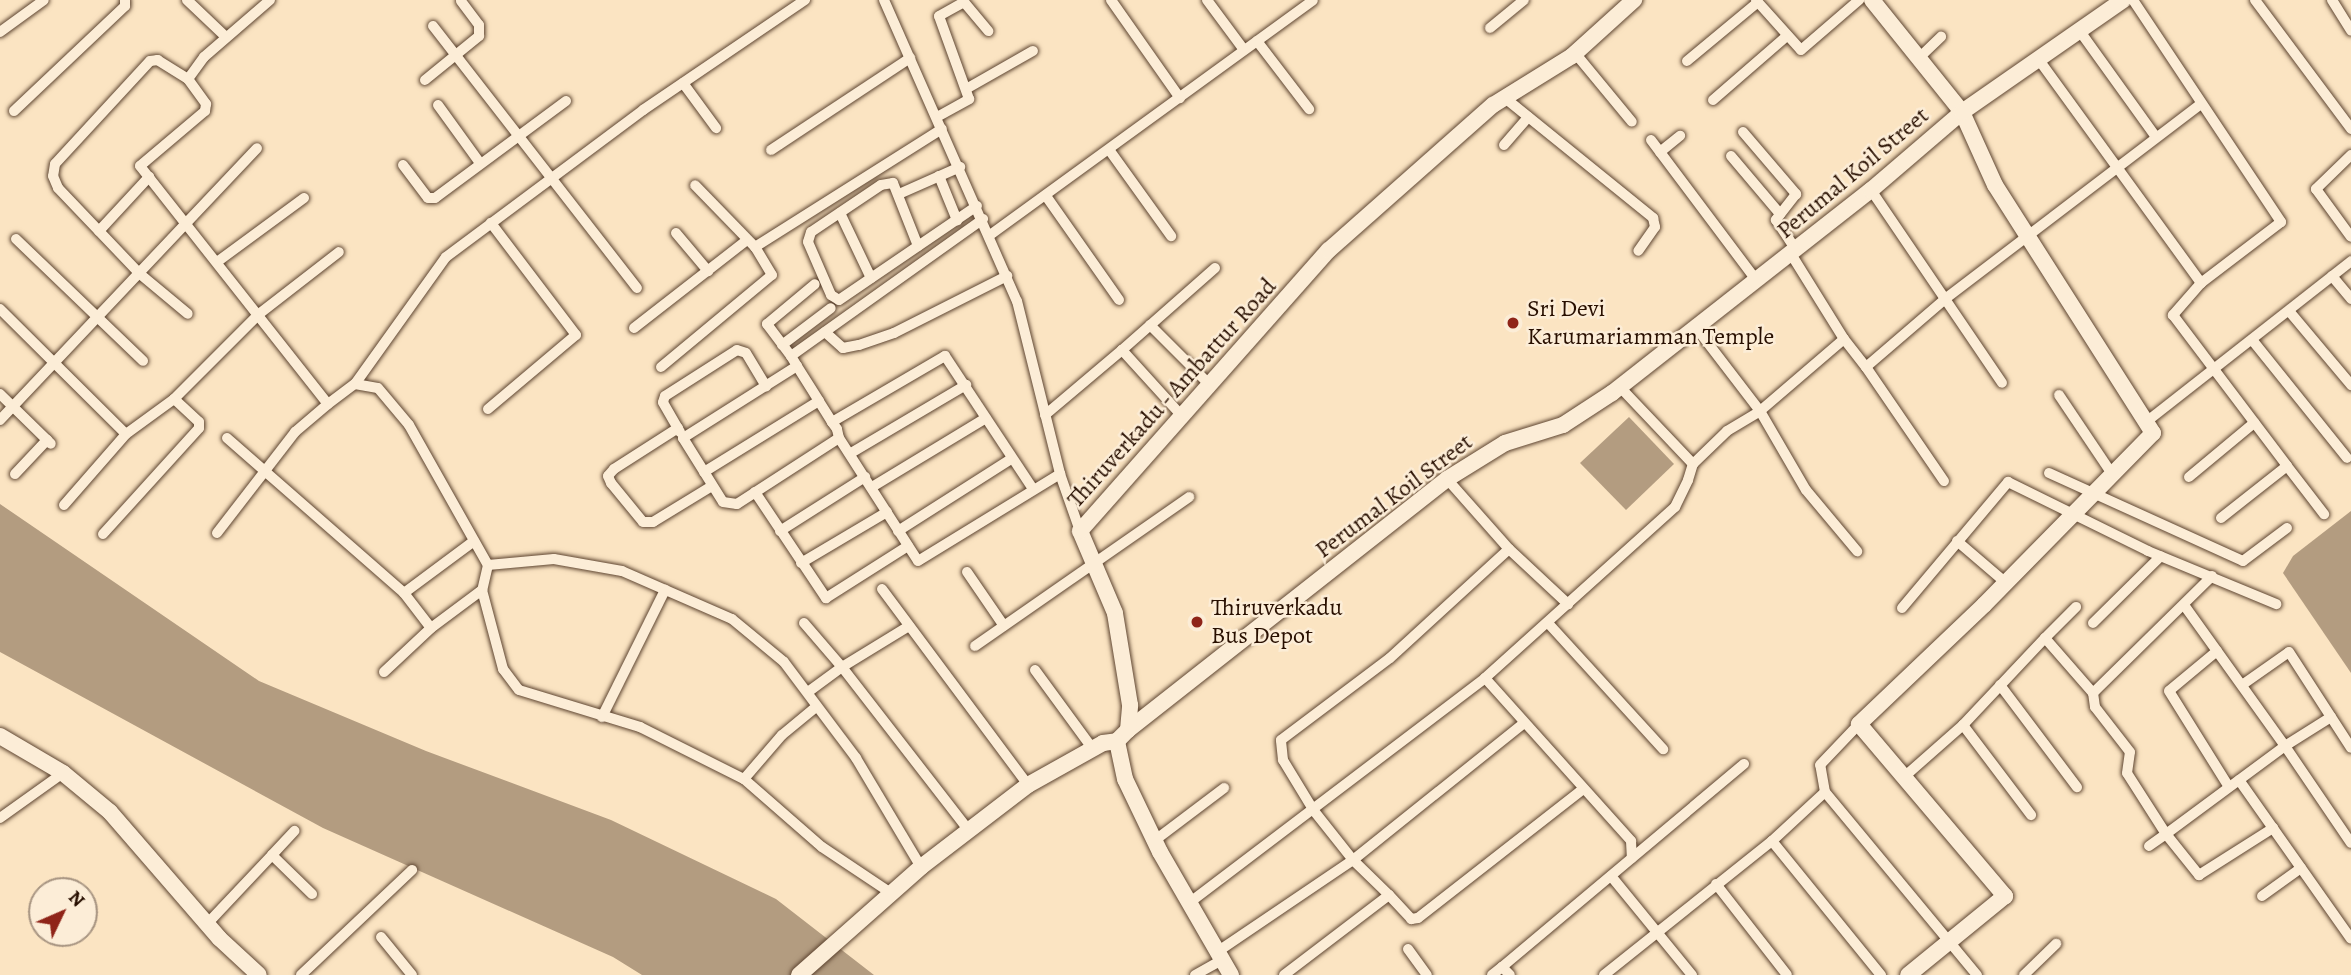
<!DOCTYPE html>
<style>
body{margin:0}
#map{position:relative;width:2351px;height:975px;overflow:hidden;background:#fbe4c2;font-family:Alegreya,serif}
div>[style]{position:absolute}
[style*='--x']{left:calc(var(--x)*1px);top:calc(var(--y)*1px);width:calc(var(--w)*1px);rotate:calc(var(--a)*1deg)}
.water>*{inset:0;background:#b39c80}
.roads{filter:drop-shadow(0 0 2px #5d4430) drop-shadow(0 0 2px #5d4430)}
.street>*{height:10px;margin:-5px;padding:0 5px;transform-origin:5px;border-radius:5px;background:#fcedd7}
.secondary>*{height:16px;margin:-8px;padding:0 8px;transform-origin:8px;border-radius:8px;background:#fcedd7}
.dots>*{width:19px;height:19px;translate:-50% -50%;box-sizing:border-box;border:4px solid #fcedd7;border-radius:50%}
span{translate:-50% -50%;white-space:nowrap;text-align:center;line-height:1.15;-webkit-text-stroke:5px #fcedd7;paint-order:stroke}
.street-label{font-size:24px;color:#280f00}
.poi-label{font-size:24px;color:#280f00}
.left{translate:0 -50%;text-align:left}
.north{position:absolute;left:28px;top:877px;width:70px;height:70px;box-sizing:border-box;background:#fcedd7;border:2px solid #a79481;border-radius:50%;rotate:46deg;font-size:19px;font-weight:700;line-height:28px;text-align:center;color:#280f00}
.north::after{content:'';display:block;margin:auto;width:24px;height:32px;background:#8f2418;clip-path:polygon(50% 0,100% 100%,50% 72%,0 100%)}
</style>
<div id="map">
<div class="water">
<div style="clip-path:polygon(1629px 417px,1674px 464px,1626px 510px,1580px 463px)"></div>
<div style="clip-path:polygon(0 504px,259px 681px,426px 751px,611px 820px,776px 899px,874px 975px,642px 975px,613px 957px,323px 828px,0 652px)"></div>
<div style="clip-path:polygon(2351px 511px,2351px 673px,2283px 573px,2293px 556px)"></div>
</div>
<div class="roads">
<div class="street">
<div style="--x:187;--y:0;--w:52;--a:43.5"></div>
<div style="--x:270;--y:0;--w:87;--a:139.2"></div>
<div style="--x:204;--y:57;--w:27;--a:126"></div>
<div style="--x:188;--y:79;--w:31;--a:54"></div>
<div style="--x:206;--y:104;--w:7;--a:98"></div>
<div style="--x:205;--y:111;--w:85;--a:139.8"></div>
<div style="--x:140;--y:166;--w:303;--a:51.7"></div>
<div style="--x:328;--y:404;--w:34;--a:-37"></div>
<div style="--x:355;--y:384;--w:156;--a:-54.4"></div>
<div style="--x:446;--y:257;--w:246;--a:-36.7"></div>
<div style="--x:643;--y:110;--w:196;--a:-34.2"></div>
<div style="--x:884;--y:0;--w:329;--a:66.2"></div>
<div style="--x:1017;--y:301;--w:178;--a:76"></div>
<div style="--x:1060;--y:474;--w:60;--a:70.7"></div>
<div style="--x:1111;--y:0;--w:120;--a:54.9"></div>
<div style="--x:1207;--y:0;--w:62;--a:53.5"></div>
<div style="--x:1756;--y:0;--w:67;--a:48"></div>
<div style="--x:1801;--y:50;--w:77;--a:-40.8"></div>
<div style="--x:2133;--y:0;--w:267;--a:56.3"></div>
<div style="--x:2281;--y:222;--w:101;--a:142.7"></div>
<div style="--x:2201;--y:283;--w:43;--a:131.2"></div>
<div style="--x:2173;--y:315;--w:189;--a:52.9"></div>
<div style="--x:2287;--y:466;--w:84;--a:141.8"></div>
<div style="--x:2255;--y:0;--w:161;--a:53.3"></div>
<div style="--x:2332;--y:0;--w:36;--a:58"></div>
<div style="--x:433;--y:26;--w:332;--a:52.1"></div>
<div style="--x:1490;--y:28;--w:44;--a:-39.5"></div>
<div style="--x:2079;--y:30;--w:132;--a:54.3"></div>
<div style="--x:0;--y:32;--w:54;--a:-36"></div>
<div style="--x:1257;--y:41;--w:86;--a:52.6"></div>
<div style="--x:1575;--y:53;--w:89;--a:50.4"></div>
<div style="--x:1921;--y:56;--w:28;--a:-44"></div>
<div style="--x:2039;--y:60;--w:276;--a:54"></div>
<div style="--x:1687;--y:61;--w:92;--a:-39.7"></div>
<div style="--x:188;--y:79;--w:36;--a:-148"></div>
<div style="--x:158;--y:60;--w:8;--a:173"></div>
<div style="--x:150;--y:61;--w:140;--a:132.7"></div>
<div style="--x:55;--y:164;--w:12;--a:99"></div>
<div style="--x:53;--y:176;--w:13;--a:67"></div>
<div style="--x:58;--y:188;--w:119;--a:46.4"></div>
<div style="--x:140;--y:274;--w:62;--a:39.8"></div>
<div style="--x:425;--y:80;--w:70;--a:-39.2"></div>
<div style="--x:479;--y:36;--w:11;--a:-90"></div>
<div style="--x:479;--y:25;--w:30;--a:-127"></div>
<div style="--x:683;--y:83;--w:56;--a:53.7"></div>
<div style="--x:966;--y:89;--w:77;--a:-29.6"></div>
<div style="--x:1505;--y:98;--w:191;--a:39"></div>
<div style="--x:1653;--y:218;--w:9;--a:77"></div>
<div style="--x:1655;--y:227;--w:29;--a:125"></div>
<div style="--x:1713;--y:100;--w:98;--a:-40.9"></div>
<div style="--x:438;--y:105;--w:72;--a:54.1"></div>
<div style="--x:14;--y:111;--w:153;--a:-43.4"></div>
<div style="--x:125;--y:6;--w:6;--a:-90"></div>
<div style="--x:937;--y:117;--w:37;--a:-29"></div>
<div style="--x:969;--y:99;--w:88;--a:-109.9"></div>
<div style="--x:939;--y:16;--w:29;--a:-29"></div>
<div style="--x:964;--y:2;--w:38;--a:50"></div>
<div style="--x:1743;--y:132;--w:82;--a:49.5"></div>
<div style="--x:1796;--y:194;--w:33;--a:128"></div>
<div style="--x:1776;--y:220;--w:36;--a:56"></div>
<div style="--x:1651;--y:140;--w:176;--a:53.1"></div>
<div style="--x:1504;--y:145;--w:37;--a:-49"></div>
<div style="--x:771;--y:150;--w:167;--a:-33.5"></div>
<div style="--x:1110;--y:151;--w:105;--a:54.3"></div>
<div style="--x:1660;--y:152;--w:26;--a:-39"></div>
<div style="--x:2351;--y:155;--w:49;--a:135.8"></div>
<div style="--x:2316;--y:189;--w:59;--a:53.9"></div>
<div style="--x:1731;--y:156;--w:76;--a:49.8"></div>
<div style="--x:403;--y:165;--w:41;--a:52.9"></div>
<div style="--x:428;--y:198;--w:7;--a:0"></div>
<div style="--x:435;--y:198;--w:163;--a:-36.5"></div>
<div style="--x:939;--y:176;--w:48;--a:67.8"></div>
<div style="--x:1871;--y:190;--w:233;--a:55.8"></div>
<div style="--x:899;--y:194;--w:67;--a:-23.9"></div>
<div style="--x:1046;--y:196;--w:127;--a:54.9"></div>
<div style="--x:840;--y:213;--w:72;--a:64.5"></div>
<div style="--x:99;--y:231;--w:74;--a:-47.2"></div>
<div style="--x:676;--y:233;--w:50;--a:49.9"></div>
<div style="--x:990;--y:235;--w:399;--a:-36"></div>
<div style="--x:16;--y:239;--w:176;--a:43.8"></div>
<div style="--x:918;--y:246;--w:68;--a:-111.6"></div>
<div style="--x:893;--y:183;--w:12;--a:171"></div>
<div style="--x:881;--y:185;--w:84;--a:146.1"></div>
<div style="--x:811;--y:232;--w:10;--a:107"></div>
<div style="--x:808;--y:242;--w:58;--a:66.5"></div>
<div style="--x:831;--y:295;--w:9;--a:32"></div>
<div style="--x:839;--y:300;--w:167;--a:-34.3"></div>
<div style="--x:755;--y:247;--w:221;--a:-32.3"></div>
<div style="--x:1791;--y:254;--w:100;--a:58.1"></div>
<div style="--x:1844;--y:339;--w:111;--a:139.4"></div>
<div style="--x:1760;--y:411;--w:91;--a:59.8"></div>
<div style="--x:1806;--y:490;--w:80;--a:50.1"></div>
<div style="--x:217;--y:262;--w:108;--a:-36.3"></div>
<div style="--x:2332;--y:276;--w:30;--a:50"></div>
<div style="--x:0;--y:309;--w:177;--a:44.8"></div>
<div style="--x:2289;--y:311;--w:97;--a:50"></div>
<div style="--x:1150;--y:325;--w:83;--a:45"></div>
<div style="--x:634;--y:328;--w:143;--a:-37.9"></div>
<div style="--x:825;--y:332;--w:24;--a:42"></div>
<div style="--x:843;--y:348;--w:16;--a:-11"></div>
<div style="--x:859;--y:345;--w:37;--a:-19"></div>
<div style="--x:894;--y:333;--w:127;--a:-26.8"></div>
<div style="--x:1844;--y:339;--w:36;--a:52"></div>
<div style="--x:2253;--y:341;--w:150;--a:51.2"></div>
<div style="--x:782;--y:345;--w:61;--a:-37.1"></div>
<div style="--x:791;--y:356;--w:40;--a:-127"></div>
<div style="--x:767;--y:324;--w:62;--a:-39.8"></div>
<div style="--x:797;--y:366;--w:135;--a:147.7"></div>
<div style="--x:683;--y:438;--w:75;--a:58"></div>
<div style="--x:723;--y:502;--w:14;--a:8"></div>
<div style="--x:737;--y:504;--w:121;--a:-32.9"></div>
<div style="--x:839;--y:438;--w:9;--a:-103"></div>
<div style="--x:837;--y:429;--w:9;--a:-126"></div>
<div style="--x:832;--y:422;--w:25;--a:-122"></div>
<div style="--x:819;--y:401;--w:41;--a:-122.2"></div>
<div style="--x:797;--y:366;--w:12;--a:-121"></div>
<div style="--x:791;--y:356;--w:236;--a:-35.5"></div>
<div style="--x:661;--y:367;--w:144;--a:-39.7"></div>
<div style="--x:772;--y:275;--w:33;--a:-121"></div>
<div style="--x:755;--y:247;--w:86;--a:-134.1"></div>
<div style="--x:355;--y:384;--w:23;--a:10"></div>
<div style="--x:378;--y:388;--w:48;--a:50"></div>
<div style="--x:409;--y:425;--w:161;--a:60.6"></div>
<div style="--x:488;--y:565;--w:66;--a:-5.2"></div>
<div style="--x:554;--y:559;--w:69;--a:10"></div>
<div style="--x:622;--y:571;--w:120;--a:23.6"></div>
<div style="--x:732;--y:619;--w:67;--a:39.6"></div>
<div style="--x:784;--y:662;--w:120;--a:53.1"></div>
<div style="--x:856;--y:758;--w:127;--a:59.2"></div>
<div style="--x:0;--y:394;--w:71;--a:44.4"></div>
<div style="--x:2059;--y:395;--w:95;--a:56.1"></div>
<div style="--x:488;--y:409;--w:115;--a:-40.1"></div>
<div style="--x:576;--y:335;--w:141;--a:-127.2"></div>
<div style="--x:1045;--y:415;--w:101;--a:-40.2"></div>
<div style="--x:1181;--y:415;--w:88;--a:-132.2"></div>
<div style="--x:1122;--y:350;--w:124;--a:-41.4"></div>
<div style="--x:0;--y:420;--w:374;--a:-46.6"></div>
<div style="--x:832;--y:422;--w:131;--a:-30.3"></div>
<div style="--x:945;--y:356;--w:159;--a:56.5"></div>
<div style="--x:2146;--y:422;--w:261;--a:-38.1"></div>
<div style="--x:678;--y:428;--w:76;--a:147.4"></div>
<div style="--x:614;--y:469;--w:9;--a:131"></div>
<div style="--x:608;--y:476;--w:8;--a:67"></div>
<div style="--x:611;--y:483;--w:50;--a:50.6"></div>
<div style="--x:643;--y:522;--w:10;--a:0"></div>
<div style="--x:653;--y:522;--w:69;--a:-31.4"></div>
<div style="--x:680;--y:432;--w:34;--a:-120"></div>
<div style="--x:663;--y:402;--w:6;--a:-72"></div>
<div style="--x:665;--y:396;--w:85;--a:-32.6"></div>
<div style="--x:737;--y:350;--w:9;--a:18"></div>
<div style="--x:746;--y:353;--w:39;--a:59"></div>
<div style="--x:227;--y:438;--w:235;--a:41.2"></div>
<div style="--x:404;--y:593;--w:44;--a:52.4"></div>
<div style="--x:839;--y:438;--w:146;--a:57.3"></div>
<div style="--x:918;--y:561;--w:167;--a:-31.5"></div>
<div style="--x:851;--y:453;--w:134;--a:-30.6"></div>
<div style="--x:1693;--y:464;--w:47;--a:-44.1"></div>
<div style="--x:1727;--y:431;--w:39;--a:-31"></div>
<div style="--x:1760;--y:411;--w:103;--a:-127.5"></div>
<div style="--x:2287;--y:466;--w:61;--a:52.4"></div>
<div style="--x:704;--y:472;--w:135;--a:-31.7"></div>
<div style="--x:2049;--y:473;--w:213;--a:24.4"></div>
<div style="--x:2243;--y:561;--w:55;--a:-36.9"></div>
<div style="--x:15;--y:474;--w:47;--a:-46.7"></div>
<div style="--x:2189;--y:477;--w:85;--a:-39.7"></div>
<div style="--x:1447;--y:479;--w:94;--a:48.5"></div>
<div style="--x:1509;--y:549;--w:81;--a:43"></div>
<div style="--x:1944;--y:481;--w:138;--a:-124.4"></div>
<div style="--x:1866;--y:367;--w:104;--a:-40.7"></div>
<div style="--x:1945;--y:299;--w:322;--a:-37.3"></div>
<div style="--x:872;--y:487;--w:133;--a:-31.2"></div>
<div style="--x:755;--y:492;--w:128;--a:56.2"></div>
<div style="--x:826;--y:598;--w:97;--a:-32.4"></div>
<div style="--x:64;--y:505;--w:94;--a:-48.9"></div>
<div style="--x:126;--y:434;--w:59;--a:-36.1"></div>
<div style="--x:174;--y:399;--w:120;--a:-45"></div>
<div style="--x:259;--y:314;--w:101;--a:-37.8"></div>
<div style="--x:780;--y:531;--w:101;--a:-32.4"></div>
<div style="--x:898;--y:531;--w:134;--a:-32.5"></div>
<div style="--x:217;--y:533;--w:128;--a:-52.3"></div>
<div style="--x:295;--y:432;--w:43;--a:-40.3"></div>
<div style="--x:103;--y:534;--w:143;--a:-47.8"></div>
<div style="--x:199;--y:428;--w:6;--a:-90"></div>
<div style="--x:199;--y:422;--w:34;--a:-137"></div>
<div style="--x:1957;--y:541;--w:65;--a:40.6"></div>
<div style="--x:801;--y:563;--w:100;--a:-30.7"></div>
<div style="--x:488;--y:565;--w:26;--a:103"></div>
<div style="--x:482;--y:590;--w:82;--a:75.1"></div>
<div style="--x:503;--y:669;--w:26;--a:53"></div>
<div style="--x:519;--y:690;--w:127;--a:17"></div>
<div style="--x:640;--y:727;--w:116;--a:26.6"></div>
<div style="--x:744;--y:779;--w:103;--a:41.1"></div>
<div style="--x:822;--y:847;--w:83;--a:33.7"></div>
<div style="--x:967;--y:572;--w:65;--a:55.6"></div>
<div style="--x:882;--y:589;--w:244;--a:53.3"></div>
<div style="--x:404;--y:593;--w:87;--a:-36.6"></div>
<div style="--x:2184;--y:605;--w:173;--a:54.4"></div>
<div style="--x:2285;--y:746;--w:148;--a:143.5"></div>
<div style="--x:2166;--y:834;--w:72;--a:-122.6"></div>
<div style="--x:2127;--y:773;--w:21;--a:-82"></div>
<div style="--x:2130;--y:752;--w:57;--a:-127.9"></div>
<div style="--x:2095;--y:707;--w:14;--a:-98"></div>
<div style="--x:2093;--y:693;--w:167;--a:-44.5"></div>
<div style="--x:1902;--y:608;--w:165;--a:-49.9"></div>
<div style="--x:2008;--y:482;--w:156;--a:26.2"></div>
<div style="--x:2148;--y:551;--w:139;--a:22.5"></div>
<div style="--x:804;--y:623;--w:58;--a:49.2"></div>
<div style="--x:842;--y:667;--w:42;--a:143.7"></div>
<div style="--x:1548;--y:623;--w:171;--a:47.6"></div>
<div style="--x:2093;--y:623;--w:95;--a:-44.6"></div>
<div style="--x:909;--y:626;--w:79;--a:148.5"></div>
<div style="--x:842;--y:667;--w:209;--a:52.2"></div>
<div style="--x:2045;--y:638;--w:44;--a:-45"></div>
<div style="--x:975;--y:646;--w:261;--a:-34.8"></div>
<div style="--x:2217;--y:651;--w:62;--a:140.2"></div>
<div style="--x:2169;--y:691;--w:113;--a:58"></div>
<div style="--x:1035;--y:670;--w:97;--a:53.8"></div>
<div style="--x:384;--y:672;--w:64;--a:-43.1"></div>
<div style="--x:431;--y:628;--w:64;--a:-36.7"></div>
<div style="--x:1485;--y:678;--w:256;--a:-42"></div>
<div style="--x:1675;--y:507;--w:30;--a:-64"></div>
<div style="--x:1688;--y:480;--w:17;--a:-73"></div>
<div style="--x:1693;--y:464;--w:106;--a:-133.5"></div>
<div style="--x:2000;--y:685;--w:128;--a:53"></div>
<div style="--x:2242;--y:685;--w:57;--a:-35.1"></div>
<div style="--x:2289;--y:652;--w:114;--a:57.1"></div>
<div style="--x:602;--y:717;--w:142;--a:-63.6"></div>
<div style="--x:2331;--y:717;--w:54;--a:147.8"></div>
<div style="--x:2285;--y:746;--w:117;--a:55.8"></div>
<div style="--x:1963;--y:725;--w:113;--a:52.9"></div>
<div style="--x:1904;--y:777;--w:79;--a:-41.4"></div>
<div style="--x:1963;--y:725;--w:120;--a:-46.7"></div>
<div style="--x:2045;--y:638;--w:73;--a:48.9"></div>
<div style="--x:744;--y:779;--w:58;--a:-49.2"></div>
<div style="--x:782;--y:735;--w:45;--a:-39.6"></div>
<div style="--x:2239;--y:780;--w:194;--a:54.8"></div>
<div style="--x:1825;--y:792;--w:238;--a:50.3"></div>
<div style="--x:0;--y:818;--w:77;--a:-35.5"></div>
<div style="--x:1154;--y:841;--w:88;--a:-37.1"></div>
<div style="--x:1772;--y:841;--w:173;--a:50.9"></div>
<div style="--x:2149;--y:846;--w:21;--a:-35"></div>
<div style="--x:2166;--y:834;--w:53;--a:51.2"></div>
<div style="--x:2199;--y:875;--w:88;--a:-32.4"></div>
<div style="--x:272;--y:855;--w:33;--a:-47"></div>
<div style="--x:1611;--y:876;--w:128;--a:50.7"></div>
<div style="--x:1716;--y:884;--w:115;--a:52"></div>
<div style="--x:1389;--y:895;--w:50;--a:-135.8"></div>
<div style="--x:1353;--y:860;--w:63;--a:-128.5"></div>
<div style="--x:1314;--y:811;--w:60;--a:-121.3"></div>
<div style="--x:1283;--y:760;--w:20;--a:-96"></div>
<div style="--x:1281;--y:740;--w:136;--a:-37"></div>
<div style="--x:1390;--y:658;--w:161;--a:-42.5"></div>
<div style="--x:2262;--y:896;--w:48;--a:-35.7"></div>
<div style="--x:1189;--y:903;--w:372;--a:-37.2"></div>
<div style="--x:1485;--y:678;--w:219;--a:48.1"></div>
<div style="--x:1631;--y:841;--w:17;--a:87"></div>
<div style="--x:207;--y:924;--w:95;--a:-46.7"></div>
<div style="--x:272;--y:855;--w:56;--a:44.3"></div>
<div style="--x:381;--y:937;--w:49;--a:50.8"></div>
<div style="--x:1408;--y:949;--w:32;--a:54"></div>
<div style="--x:1217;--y:952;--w:164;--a:-34.1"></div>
<div style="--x:1353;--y:860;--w:219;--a:-38.7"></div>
<div style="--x:1502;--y:967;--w:316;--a:-40"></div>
<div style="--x:301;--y:975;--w:153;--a:-43.4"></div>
<div style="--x:1195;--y:975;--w:31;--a:-29"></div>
<div style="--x:1284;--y:975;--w:132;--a:-37.3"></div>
<div style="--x:1389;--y:895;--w:33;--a:47"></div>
<div style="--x:1411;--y:919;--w:7;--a:-8"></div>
<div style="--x:1418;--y:918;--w:208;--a:-38"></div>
<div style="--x:1492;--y:975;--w:13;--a:-39"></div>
<div style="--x:1502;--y:967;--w:11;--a:45"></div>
<div style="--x:1604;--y:975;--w:215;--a:-38.6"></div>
<div style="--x:1772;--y:841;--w:72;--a:-42.8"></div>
<div style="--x:1825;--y:792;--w:27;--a:-100"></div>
<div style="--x:1820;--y:765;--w:57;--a:-46.4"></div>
<div style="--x:2024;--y:975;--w:45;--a:-44.1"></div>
</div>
<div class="secondary">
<div style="--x:1872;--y:0;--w:144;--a:51.2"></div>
<div style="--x:1962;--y:112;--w:80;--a:65.7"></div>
<div style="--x:1995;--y:185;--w:294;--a:57.5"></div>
<div style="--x:2153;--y:433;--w:241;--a:134.5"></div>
<div style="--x:1984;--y:605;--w:173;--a:136.4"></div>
<div style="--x:1859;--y:724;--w:226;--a:49.7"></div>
<div style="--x:2005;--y:896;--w:125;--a:140.8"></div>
<div style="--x:1128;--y:730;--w:406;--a:-38.2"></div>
<div style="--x:1447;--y:479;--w:68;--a:-31.8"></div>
<div style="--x:1505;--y:443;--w:61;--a:-17.2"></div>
<div style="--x:1563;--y:425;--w:59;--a:-33.1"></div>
<div style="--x:1612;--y:393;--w:329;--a:-38.1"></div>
<div style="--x:1871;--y:190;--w:120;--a:-40.6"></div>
<div style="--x:1962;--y:112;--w:196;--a:-34.8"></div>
<div style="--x:0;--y:736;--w:73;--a:30.4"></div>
<div style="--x:63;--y:773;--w:61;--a:39.7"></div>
<div style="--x:110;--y:812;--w:167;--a:49.1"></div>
<div style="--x:219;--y:938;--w:54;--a:42.8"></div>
<div style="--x:799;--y:975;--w:163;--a:-41.5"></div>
<div style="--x:921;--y:867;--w:135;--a:-37.5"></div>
<div style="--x:1028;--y:785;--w:86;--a:-29.2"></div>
<div style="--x:1103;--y:743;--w:14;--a:-8"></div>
<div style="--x:1231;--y:975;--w:142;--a:-120"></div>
<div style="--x:1160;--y:852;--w:81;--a:-115.6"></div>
<div style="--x:1125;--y:779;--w:39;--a:-102"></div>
<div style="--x:1117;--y:741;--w:16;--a:-45"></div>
<div style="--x:1128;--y:730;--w:25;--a:-85"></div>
<div style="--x:1130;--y:705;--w:93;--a:-99.3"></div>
<div style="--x:1115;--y:613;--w:89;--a:-113.1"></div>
<div style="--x:1080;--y:531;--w:375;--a:-48.5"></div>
<div style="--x:1329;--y:250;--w:219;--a:-41.5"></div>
<div style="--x:1493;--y:105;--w:93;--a:-31.8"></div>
<div style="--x:1572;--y:56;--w:84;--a:-42.1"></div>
</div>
</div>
<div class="dots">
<div style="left:1513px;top:323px;background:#8f2418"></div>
<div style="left:1197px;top:622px;background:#8f2418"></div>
</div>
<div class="street-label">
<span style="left:1853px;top:173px;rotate:-40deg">Perumal Koil Street</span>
<span style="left:1172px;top:393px;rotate:-48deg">Thiruverkadu - Ambattur Road</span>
<span style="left:1394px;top:496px;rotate:-37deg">Perumal Koil Street</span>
</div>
<div class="poi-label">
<span class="left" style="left:1527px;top:323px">Sri Devi<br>Karumariamman Temple</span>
<span class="left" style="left:1211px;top:622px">Thiruverkadu<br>Bus Depot</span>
</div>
<div class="north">N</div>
</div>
